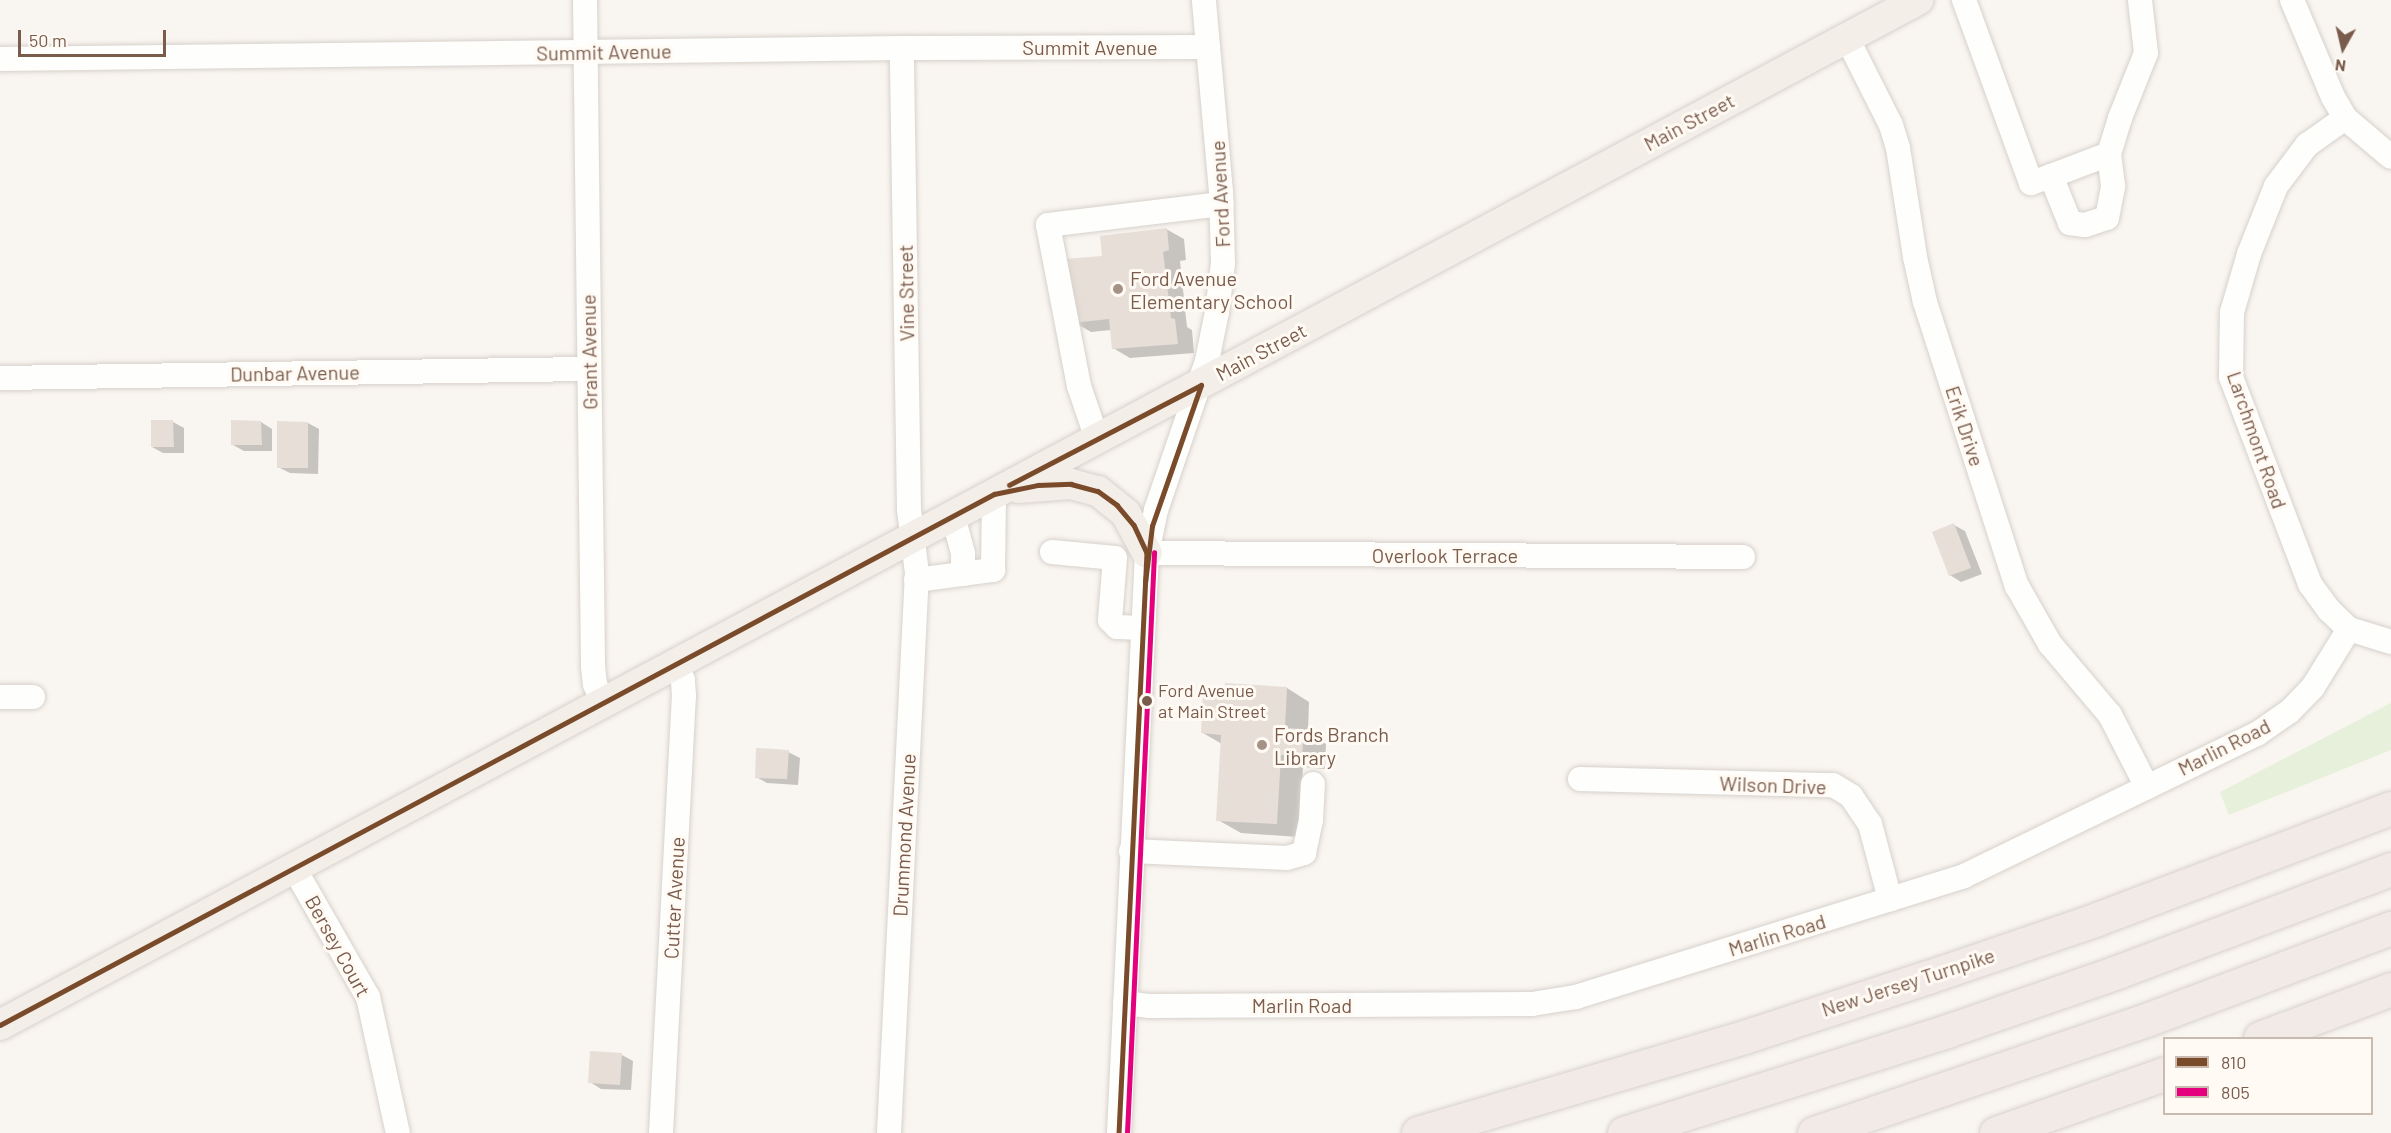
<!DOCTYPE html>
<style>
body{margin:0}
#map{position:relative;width:2391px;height:1133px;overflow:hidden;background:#f9f5f0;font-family:Barlow,sans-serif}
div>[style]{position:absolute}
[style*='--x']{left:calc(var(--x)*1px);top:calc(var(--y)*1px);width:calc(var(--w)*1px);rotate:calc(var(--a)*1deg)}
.green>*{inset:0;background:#e7f0db}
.shadow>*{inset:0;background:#0003}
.building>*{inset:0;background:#e6ded7}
.roads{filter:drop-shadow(0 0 2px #d7d1cb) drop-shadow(0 0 2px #d7d1cb)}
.minor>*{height:24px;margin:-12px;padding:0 12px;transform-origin:12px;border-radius:12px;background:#fefefd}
.major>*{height:30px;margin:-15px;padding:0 15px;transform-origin:15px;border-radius:15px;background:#f3eee8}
.highway>*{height:33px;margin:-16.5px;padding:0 16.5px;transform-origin:16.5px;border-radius:16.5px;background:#f2eae7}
.bus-1>*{height:4.5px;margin:-2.25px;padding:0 2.25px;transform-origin:2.25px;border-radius:2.25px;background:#7a4b2a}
.bus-2>*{height:4.5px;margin:-2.25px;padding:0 2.25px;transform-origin:2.25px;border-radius:2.25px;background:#e5007d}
.dots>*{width:16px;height:16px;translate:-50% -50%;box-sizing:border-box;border:3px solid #fffaf3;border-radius:50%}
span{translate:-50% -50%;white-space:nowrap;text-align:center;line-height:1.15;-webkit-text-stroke:6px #fffaf3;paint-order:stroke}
.bus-label{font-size:18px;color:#7a5c4d}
.left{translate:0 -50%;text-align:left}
.street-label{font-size:20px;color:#7a5c4d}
.poi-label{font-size:20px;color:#7a5c4d}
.legend{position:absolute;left:2163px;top:1037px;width:210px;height:78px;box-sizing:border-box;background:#fffaf3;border:2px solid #cabbb1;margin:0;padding:8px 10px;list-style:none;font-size:18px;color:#7a5c4d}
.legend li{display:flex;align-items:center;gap:12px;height:30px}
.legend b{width:30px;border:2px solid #cabbb1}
.north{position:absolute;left:2313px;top:18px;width:60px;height:60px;-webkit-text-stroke:4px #fffaf3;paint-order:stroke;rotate:188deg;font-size:16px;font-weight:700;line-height:24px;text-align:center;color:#7a5c4d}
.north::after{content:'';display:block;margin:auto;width:21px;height:27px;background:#7a5c4d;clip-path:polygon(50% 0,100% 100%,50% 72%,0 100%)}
.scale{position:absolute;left:18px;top:30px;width:148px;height:27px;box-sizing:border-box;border:3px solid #7a5c4d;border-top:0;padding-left:8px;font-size:18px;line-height:21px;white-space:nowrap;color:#7a5c4d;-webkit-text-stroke:4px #fffaf3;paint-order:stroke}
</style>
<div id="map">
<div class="green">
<div style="clip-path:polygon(2391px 703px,2391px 750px,2229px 815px,2220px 792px)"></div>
</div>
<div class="shadow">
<div style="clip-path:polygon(1166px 229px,1184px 239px,1186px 260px,1180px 261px,1187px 327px,1192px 330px,1194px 353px,1130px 358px,1113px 348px,1111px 330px,1091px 332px,1074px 322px,1104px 257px)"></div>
<div style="clip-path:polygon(173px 422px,184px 428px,184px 453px,163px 453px,152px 447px)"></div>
<div style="clip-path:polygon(261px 422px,272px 429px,272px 451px,244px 451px,233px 445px)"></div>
<div style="clip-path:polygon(308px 423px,319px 429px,318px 474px,290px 473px,278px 467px)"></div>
<div style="clip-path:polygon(1954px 525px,1965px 531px,1982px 574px,1961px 582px,1950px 575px)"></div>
<div style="clip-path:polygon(1287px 688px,1309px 702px,1308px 733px,1326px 744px,1325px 769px,1303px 767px,1299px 837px,1241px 833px,1218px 820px,1222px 744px,1203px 733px,1225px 694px)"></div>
<div style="clip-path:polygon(788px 752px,800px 758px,798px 785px,767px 783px,756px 777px)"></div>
<div style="clip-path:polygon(622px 1055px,633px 1061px,631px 1090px,601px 1089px,590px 1082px)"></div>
</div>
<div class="building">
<div style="clip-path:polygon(1167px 228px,1169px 250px,1163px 252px,1171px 318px,1175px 319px,1178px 344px,1112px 349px,1109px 319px,1072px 323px,1065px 259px,1102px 256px,1100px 236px)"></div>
<div style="clip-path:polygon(151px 420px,173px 420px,174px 447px,151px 447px)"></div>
<div style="clip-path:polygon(231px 420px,261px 421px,262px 445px,231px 445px)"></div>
<div style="clip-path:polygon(277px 421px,308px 422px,308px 468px,277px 468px)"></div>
<div style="clip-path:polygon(1954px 523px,1971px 568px,1949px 576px,1932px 532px)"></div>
<div style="clip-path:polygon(1225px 683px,1287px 687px,1285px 728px,1304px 729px,1302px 756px,1281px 755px,1277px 824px,1216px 821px,1221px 735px,1201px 733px,1203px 691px,1224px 692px)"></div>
<div style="clip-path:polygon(756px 748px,789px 750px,787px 779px,755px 778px)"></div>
<div style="clip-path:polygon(590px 1051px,622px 1053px,620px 1085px,588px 1083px)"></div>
</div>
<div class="roads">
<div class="minor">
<div style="--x:585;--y:0;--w:666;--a:89.31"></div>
<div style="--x:593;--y:666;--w:18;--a:84"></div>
<div style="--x:595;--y:684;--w:21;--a:67"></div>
<div style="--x:1964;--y:0;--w:195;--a:69.9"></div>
<div style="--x:2031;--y:183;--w:21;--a:-19"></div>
<div style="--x:2051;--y:176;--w:51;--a:68"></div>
<div style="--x:2070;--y:223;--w:15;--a:8"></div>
<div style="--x:2085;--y:225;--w:23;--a:-18"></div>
<div style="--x:2107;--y:218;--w:33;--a:-79"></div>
<div style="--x:2113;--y:186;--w:32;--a:-97"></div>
<div style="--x:2109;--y:154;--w:38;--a:-73"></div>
<div style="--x:2120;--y:118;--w:70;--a:-68.2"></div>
<div style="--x:2146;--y:53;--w:53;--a:-96.5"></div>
<div style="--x:2292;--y:0;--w:105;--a:67.1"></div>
<div style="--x:2333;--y:97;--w:24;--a:60"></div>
<div style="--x:2345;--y:118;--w:60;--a:40.3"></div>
<div style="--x:1847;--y:38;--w:97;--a:63.2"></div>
<div style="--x:1891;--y:125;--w:24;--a:73"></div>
<div style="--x:1898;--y:148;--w:110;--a:81.1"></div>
<div style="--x:1915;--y:257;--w:46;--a:77.5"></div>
<div style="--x:1925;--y:302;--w:299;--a:72.1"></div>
<div style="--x:2017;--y:586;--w:67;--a:60.4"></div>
<div style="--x:2050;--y:644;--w:93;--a:49.8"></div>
<div style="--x:2110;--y:715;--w:81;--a:62.8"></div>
<div style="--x:0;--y:59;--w:902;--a:-0.7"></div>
<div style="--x:902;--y:48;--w:306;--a:-0.2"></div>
<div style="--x:2345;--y:118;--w:47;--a:144.6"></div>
<div style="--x:2307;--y:145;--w:51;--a:127.1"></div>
<div style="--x:2276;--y:186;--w:73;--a:111.7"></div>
<div style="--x:2249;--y:254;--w:60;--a:106.3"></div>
<div style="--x:2232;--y:312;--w:65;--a:90.9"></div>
<div style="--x:2231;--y:377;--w:222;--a:69.1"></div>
<div style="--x:2310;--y:584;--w:32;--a:54"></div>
<div style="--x:2329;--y:610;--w:28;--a:44"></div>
<div style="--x:2349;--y:629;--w:44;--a:17.2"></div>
<div style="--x:2051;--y:176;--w:62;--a:-20.8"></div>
<div style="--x:0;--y:378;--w:589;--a:-0.88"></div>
<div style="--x:1097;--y:439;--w:56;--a:-108.8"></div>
<div style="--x:1079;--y:386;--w:164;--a:-100.9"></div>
<div style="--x:1048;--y:225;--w:175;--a:-6.9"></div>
<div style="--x:953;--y:516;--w:39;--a:75"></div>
<div style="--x:963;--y:554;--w:20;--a:90"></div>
<div style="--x:1052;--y:552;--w:63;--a:5.4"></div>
<div style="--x:1115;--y:558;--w:62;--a:94.6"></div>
<div style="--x:1110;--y:620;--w:10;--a:45"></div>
<div style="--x:1117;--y:627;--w:26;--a:2"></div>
<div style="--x:1147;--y:553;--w:596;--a:0.38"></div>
<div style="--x:916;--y:580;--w:78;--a:-7.4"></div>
<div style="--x:993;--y:570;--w:76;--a:-89.2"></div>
<div style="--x:0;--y:697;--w:33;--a:0"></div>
<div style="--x:1580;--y:779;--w:253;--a:1.4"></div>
<div style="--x:1833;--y:785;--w:21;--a:31"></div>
<div style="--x:1851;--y:796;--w:34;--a:56"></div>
<div style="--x:1870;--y:824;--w:78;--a:75.1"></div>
<div style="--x:1131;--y:851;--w:156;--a:2.6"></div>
<div style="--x:1287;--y:858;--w:18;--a:-16"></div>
<div style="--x:1304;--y:853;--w:34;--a:-78"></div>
<div style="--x:1311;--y:820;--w:36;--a:-87"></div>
<div style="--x:294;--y:868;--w:149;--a:60.2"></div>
<div style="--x:368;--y:997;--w:139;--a:77.6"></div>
<div style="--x:1125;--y:1003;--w:25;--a:7"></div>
<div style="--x:1150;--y:1006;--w:382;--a:-0.3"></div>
<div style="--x:1532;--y:1004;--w:45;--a:-9"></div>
<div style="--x:1576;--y:997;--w:406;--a:-17.3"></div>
<div style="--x:1964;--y:876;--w:326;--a:-25.9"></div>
<div style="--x:2257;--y:734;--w:39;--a:-35"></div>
<div style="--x:2289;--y:712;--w:35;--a:-46"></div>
<div style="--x:2313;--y:687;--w:68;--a:-58.2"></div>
<div style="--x:661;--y:1133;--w:438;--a:-87"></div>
<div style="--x:684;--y:696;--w:16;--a:-94"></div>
<div style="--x:683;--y:680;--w:17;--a:-114"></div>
<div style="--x:889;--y:1133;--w:561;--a:-87.14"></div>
<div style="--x:917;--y:573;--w:64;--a:-97.2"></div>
<div style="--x:909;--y:510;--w:462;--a:-90.9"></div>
<div style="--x:1119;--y:1133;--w:581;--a:-87.24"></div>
<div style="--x:1147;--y:553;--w:44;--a:-78.2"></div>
<div style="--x:1156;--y:510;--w:157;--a:-71.1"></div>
<div style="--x:1207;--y:361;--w:50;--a:-78.5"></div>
<div style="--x:1217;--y:312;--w:49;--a:-83"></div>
<div style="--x:1223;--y:263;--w:71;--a:-91.6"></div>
<div style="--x:1221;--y:192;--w:193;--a:-95.1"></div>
</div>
<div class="major">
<div style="--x:1018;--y:488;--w:53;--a:-4.3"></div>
<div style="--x:1071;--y:484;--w:28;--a:15"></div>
<div style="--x:1098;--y:491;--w:36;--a:39"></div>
<div style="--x:1126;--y:514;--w:44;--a:61.7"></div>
<div style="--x:0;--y:1025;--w:2175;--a:-28.12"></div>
</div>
<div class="highway">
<div style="--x:2260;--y:1038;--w:140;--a:-20.5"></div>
<div style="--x:1418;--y:1133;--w:340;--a:-16.4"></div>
<div style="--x:1744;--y:1037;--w:194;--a:-18.1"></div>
<div style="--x:1928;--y:977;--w:179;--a:-18.9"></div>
<div style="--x:2097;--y:919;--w:314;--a:-20.7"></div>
<div style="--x:1624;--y:1133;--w:339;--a:-17.5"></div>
<div style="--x:1947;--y:1031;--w:180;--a:-19.1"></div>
<div style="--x:2117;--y:972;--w:293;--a:-20.6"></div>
<div style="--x:1814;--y:1133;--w:351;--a:-18.8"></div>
<div style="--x:2146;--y:1020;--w:262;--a:-20.6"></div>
<div style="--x:1996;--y:1133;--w:178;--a:-19.4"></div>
</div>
</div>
<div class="bus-1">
<div style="--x:1009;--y:485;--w:216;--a:-27.5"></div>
<div style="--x:1145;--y:583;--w:57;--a:-83"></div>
<div style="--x:1152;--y:526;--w:149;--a:-70.8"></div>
<div style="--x:0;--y:1025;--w:1127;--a:-28.11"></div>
<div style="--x:994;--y:494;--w:45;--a:-11.6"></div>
<div style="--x:1038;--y:485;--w:33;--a:-2"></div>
<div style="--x:1071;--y:484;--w:28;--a:15"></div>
<div style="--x:1098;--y:491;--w:24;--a:36"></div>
<div style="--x:1117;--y:505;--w:26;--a:50"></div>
<div style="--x:1134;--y:525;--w:31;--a:65"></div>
<div style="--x:1147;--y:553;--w:581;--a:92.76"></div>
</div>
<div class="bus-2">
<div style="--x:1127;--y:1133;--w:581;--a:-87.33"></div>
</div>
<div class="dots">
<div style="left:1118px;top:289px;background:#a69286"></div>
<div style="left:1147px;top:701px;background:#7a5c4d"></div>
<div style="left:1262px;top:745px;background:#a69286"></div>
</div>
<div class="bus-label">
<span class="left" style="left:1158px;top:701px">Ford Avenue<br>at Main Street</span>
</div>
<div class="street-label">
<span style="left:1090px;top:47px">Summit Avenue</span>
<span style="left:604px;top:52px;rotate:-1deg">Summit Avenue</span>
<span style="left:1689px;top:122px;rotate:-28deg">Main Street</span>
<span style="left:1220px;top:194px;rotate:-93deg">Ford Avenue</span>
<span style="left:906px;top:293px;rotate:-91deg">Vine Street</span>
<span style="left:589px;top:352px;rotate:-91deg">Grant Avenue</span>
<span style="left:1261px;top:352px;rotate:-28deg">Main Street</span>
<span style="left:295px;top:373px;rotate:-1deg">Dunbar Avenue</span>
<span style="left:1965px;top:426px;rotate:72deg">Erik Drive</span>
<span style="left:2257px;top:440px;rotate:71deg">Larchmont Road</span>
<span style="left:1445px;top:555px">Overlook Terrace</span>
<span style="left:2224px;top:747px;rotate:-27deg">Marlin Road</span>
<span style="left:1773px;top:785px;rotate:2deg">Wilson Drive</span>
<span style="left:904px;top:835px;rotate:-87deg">Drummond Avenue</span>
<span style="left:674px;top:898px;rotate:-87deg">Cutter Avenue</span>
<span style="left:1777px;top:935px;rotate:-17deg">Marlin Road</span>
<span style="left:338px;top:946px;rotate:61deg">Bersey Court</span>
<span style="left:1908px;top:982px;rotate:-18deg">New Jersey Turnpike</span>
<span style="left:1302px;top:1005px">Marlin Road</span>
</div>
<div class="poi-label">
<span class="left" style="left:1130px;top:290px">Ford Avenue<br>Elementary School</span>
<span class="left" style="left:1274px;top:746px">Fords Branch<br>Library</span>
</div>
<ul class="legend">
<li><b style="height:8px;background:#7a4b2a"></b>810</li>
<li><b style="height:8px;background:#e5007d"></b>805</li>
</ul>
<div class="north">N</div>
<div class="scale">50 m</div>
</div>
